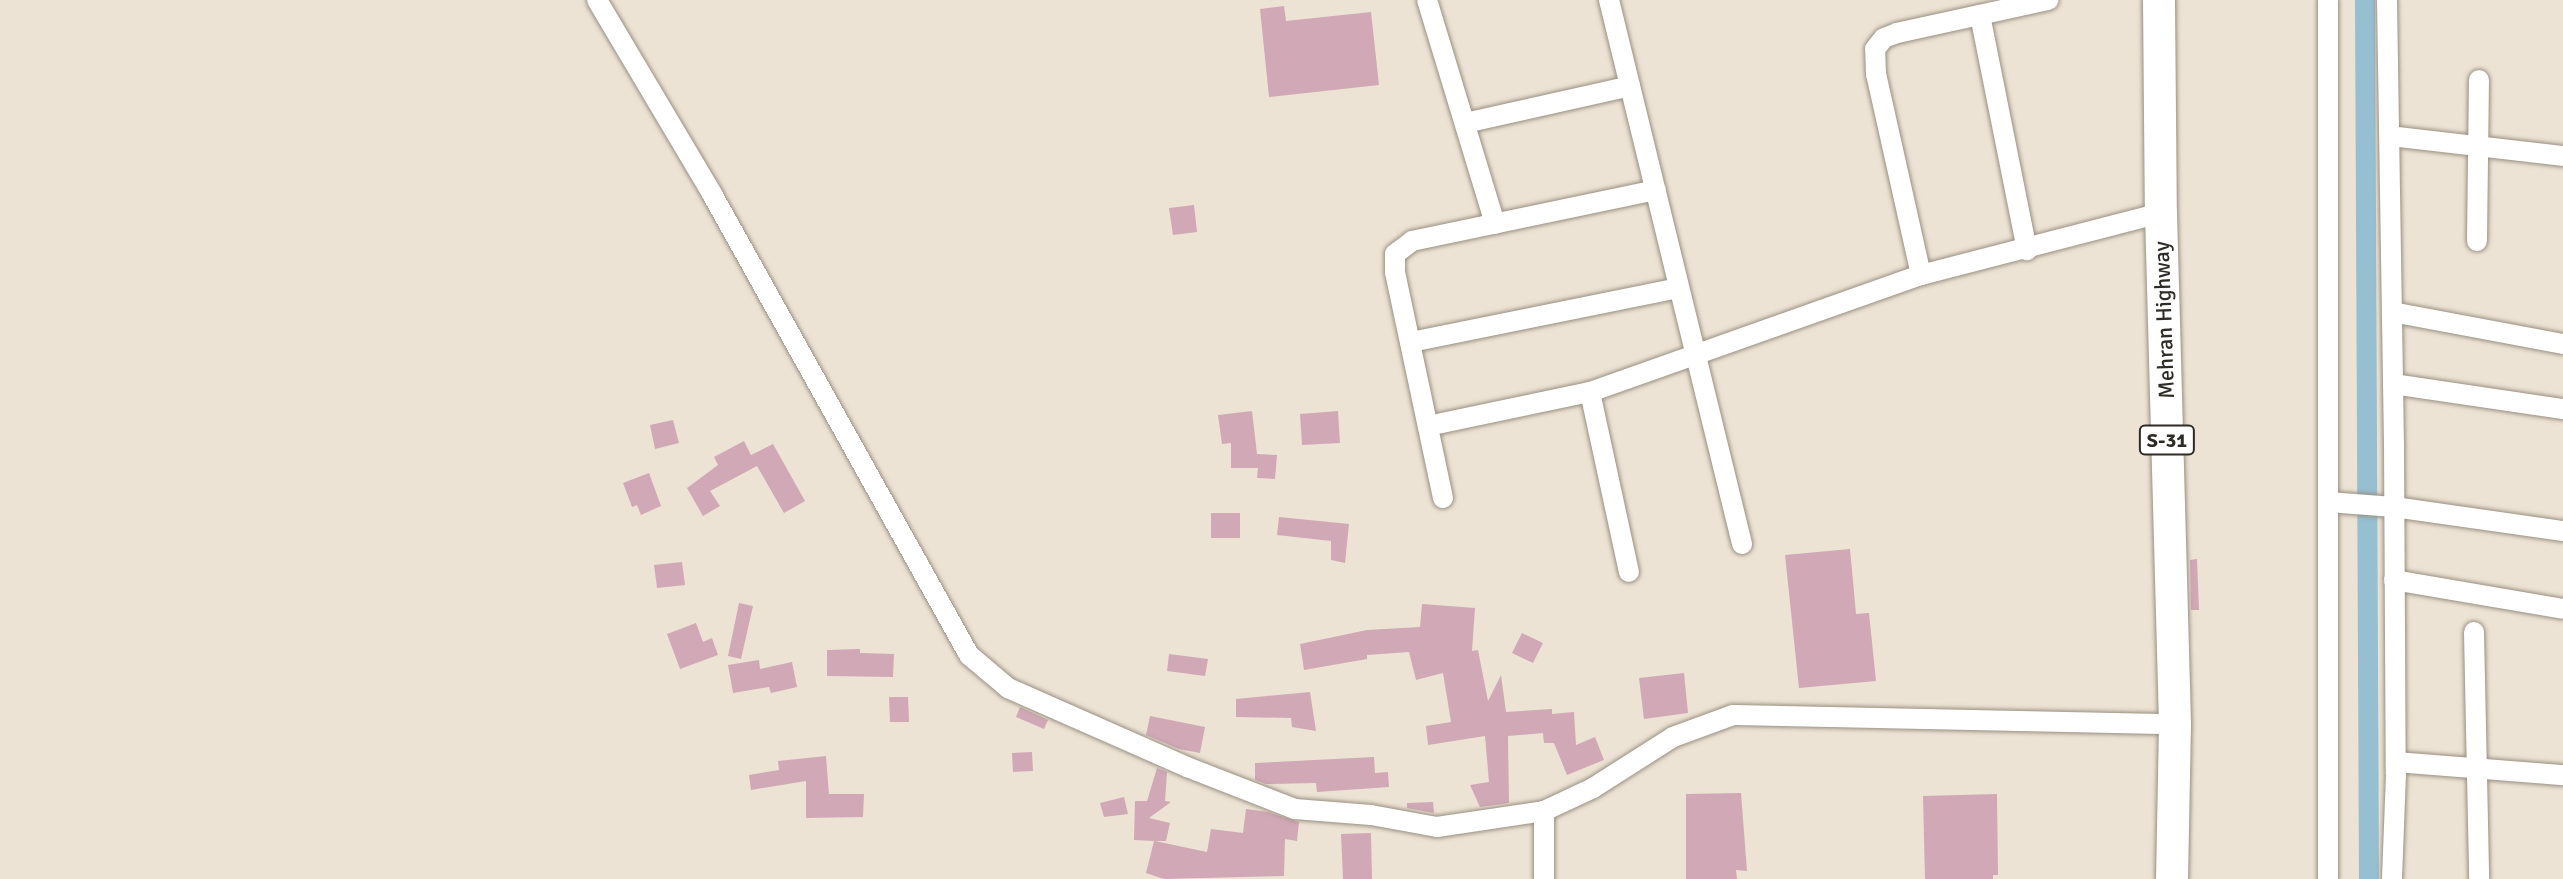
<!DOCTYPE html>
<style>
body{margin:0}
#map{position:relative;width:2563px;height:879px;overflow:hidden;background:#ede3d4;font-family:Signika,sans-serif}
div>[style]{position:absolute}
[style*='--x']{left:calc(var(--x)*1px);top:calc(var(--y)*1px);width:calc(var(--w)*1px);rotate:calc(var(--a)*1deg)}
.canal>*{height:20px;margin:-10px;padding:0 10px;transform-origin:10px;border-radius:10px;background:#96bfd1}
.building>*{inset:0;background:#d0a8b6}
.roads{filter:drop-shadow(0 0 2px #998f82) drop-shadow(0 0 2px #998f82)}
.minor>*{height:20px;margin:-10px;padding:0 10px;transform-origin:10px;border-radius:10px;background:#fff}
.primary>*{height:32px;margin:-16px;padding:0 16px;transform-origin:16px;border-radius:16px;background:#fff}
span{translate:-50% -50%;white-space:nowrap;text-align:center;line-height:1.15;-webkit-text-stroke:6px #fff;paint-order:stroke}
.shield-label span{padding:2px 6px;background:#fff;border:2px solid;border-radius:6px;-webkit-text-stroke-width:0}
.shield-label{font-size:20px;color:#2e2a25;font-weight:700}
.street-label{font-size:22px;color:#2e2a25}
</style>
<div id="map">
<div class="canal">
<div style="--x:2365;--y:0;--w:879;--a:89.74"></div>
</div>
<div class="building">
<div style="clip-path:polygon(1284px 6px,1286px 21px,1371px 12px,1379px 85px,1269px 97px,1260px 9px)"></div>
<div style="clip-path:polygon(1194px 205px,1197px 232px,1173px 235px,1169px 208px)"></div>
<div style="clip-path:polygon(1252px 411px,1257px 454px,1277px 455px,1275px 479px,1257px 478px,1258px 468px,1231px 468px,1231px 443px,1222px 444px,1218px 415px)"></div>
<div style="clip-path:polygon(1338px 411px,1340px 443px,1302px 445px,1300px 414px)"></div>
<div style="clip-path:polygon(673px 420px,679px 443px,655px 449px,650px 425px)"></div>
<div style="clip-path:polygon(744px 441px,751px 455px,773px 444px,805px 501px,784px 513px,757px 466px,710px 491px,720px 506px,703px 516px,687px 488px,718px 465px,714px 457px)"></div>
<div style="clip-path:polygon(649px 473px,661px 506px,641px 515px,637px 505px,632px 507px,623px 483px)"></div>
<div style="clip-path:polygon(1211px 513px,1240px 513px,1240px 538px,1211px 538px)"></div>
<div style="clip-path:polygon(1279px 517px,1349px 524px,1345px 563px,1331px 560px,1331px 541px,1277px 535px)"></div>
<div style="clip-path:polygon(1850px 549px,1856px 614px,1869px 613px,1876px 681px,1799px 688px,1785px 555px)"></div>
<div style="clip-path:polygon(2197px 559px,2199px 610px,2191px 610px,2190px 560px)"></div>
<div style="clip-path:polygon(682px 562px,685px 585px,657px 588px,654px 565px)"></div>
<div style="clip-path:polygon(739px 603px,753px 606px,741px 659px,728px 656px)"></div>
<div style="clip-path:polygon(1422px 604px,1475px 608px,1472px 651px,1478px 650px,1488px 701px,1501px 675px,1506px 712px,1552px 709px,1552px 714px,1574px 712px,1576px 745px,1595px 737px,1604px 760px,1567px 775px,1554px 743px,1544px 743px,1543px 733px,1508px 736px,1509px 803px,1480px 807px,1470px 785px,1489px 782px,1485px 736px,1428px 745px,1426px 726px,1451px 722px,1443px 673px,1416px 680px,1409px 652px,1367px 655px,1367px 659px,1304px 670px,1300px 644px,1367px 630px,1420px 627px)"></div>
<div style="clip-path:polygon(696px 623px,703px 642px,712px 638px,718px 655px,680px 669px,667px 634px)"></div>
<div style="clip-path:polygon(1522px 633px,1543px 643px,1533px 663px,1512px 653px)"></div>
<div style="clip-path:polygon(860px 649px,860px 653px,894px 654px,893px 677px,827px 676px,827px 650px)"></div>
<div style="clip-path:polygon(1169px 654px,1208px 659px,1205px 676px,1167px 671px)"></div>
<div style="clip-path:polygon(759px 660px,760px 669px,792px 662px,797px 687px,771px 693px,769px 687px,733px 693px,728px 665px)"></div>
<div style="clip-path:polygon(1684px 673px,1688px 713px,1644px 719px,1639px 678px)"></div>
<div style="clip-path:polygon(1310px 692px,1316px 731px,1292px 727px,1291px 718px,1236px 717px,1236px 699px)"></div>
<div style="clip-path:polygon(889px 697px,908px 697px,909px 722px,890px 722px)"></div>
<div style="clip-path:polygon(1020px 707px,1048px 720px,1044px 729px,1016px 717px)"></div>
<div style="clip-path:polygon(1150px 716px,1205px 727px,1200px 753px,1179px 749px,1146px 735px)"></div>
<div style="clip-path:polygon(1032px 752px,1033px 771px,1013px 772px,1012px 753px)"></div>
<div style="clip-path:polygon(826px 756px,829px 794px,864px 794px,863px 817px,806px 818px,806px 781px,751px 790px,749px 775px,779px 770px,778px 761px)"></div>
<div style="clip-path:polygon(1374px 757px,1375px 773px,1388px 772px,1389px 787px,1317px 792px,1316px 783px,1266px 784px,1255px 780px,1255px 763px)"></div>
<div style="clip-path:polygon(1157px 768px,1167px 772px,1165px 801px,1171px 802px,1149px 818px,1170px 823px,1166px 841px,1155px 841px,1207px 852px,1211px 829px,1243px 833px,1246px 809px,1268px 812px,1299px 822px,1297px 841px,1285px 839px,1284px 876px,1164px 879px,1146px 873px,1154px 841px,1134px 840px,1135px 801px,1147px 801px)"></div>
<div style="clip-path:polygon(1741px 793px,1747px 871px,1736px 870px,1737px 879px,1686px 879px,1686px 794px)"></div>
<div style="clip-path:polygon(1997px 794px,1998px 875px,1993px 875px,1993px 879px,1925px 879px,1923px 796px)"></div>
<div style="clip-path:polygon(1124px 797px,1128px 814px,1104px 817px,1100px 803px)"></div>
<div style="clip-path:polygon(1433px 802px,1434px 813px,1407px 808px,1407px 803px)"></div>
<div style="clip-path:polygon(1371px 833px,1372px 879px,1343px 879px,1341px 834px)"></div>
</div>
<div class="roads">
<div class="minor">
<div style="--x:597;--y:0;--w:226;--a:59.3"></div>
<div style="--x:712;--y:194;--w:528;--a:60.86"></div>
<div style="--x:969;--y:655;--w:51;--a:40.2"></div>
<div style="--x:1008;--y:688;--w:196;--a:23.8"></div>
<div style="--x:1187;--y:767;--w:116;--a:21.3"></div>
<div style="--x:1295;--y:809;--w:76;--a:4.5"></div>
<div style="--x:1371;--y:815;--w:67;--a:10.3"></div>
<div style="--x:1437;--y:827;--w:108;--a:-8.5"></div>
<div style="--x:1544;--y:811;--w:54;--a:-25.1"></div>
<div style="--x:1593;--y:788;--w:95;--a:-32.5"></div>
<div style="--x:1673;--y:737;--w:64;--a:-20.1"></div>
<div style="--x:1733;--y:715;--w:442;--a:1.2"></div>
<div style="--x:1427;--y:0;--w:234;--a:73.1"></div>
<div style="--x:1609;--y:0;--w:560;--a:76.26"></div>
<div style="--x:2387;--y:0;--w:443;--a:89.1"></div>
<div style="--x:2394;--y:443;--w:331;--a:89.7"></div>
<div style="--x:2396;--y:774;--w:105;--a:92.2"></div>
<div style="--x:1980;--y:15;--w:240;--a:78.7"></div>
<div style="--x:1465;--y:123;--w:169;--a:-12.6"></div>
<div style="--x:2390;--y:136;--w:174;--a:6.6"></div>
<div style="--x:2477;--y:241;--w:161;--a:-89.3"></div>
<div style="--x:1921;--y:275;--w:206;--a:-102.6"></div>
<div style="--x:1876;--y:74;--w:25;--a:-92"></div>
<div style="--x:1875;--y:49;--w:14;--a:-51"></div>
<div style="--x:1884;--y:38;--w:14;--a:-21"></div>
<div style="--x:1897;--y:33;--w:155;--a:-12.3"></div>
<div style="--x:2392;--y:312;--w:174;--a:10.6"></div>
<div style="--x:1411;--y:342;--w:273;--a:-11.4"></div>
<div style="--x:2393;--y:384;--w:172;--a:8.4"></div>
<div style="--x:1590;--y:392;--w:184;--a:77.8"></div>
<div style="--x:1428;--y:426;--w:166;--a:-11.9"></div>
<div style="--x:1590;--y:392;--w:351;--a:-19.5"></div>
<div style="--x:1921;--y:275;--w:248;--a:-14.5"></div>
<div style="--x:1443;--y:498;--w:231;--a:-102"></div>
<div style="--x:1395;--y:272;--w:18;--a:-90"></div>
<div style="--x:1395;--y:254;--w:21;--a:-37"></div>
<div style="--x:1412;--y:241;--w:249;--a:-11.8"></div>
<div style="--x:2328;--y:502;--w:66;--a:4.3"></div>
<div style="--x:2394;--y:507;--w:171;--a:8.1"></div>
<div style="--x:2394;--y:580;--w:171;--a:9.7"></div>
<div style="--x:2474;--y:632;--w:247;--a:88.8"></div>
<div style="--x:2396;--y:762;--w:168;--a:4.5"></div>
<div style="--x:1544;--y:811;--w:68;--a:90"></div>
<div style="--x:2328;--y:879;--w:879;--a:-90"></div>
</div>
<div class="primary">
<div style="--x:2159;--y:0;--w:213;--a:89.5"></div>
<div style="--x:2161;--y:213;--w:511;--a:88.43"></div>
<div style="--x:2175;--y:724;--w:155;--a:91.1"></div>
</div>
</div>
<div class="shield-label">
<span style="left:2167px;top:440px">S-31</span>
</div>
<div class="street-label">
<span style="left:2164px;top:320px;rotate:-92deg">Mehran Highway</span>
</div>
</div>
